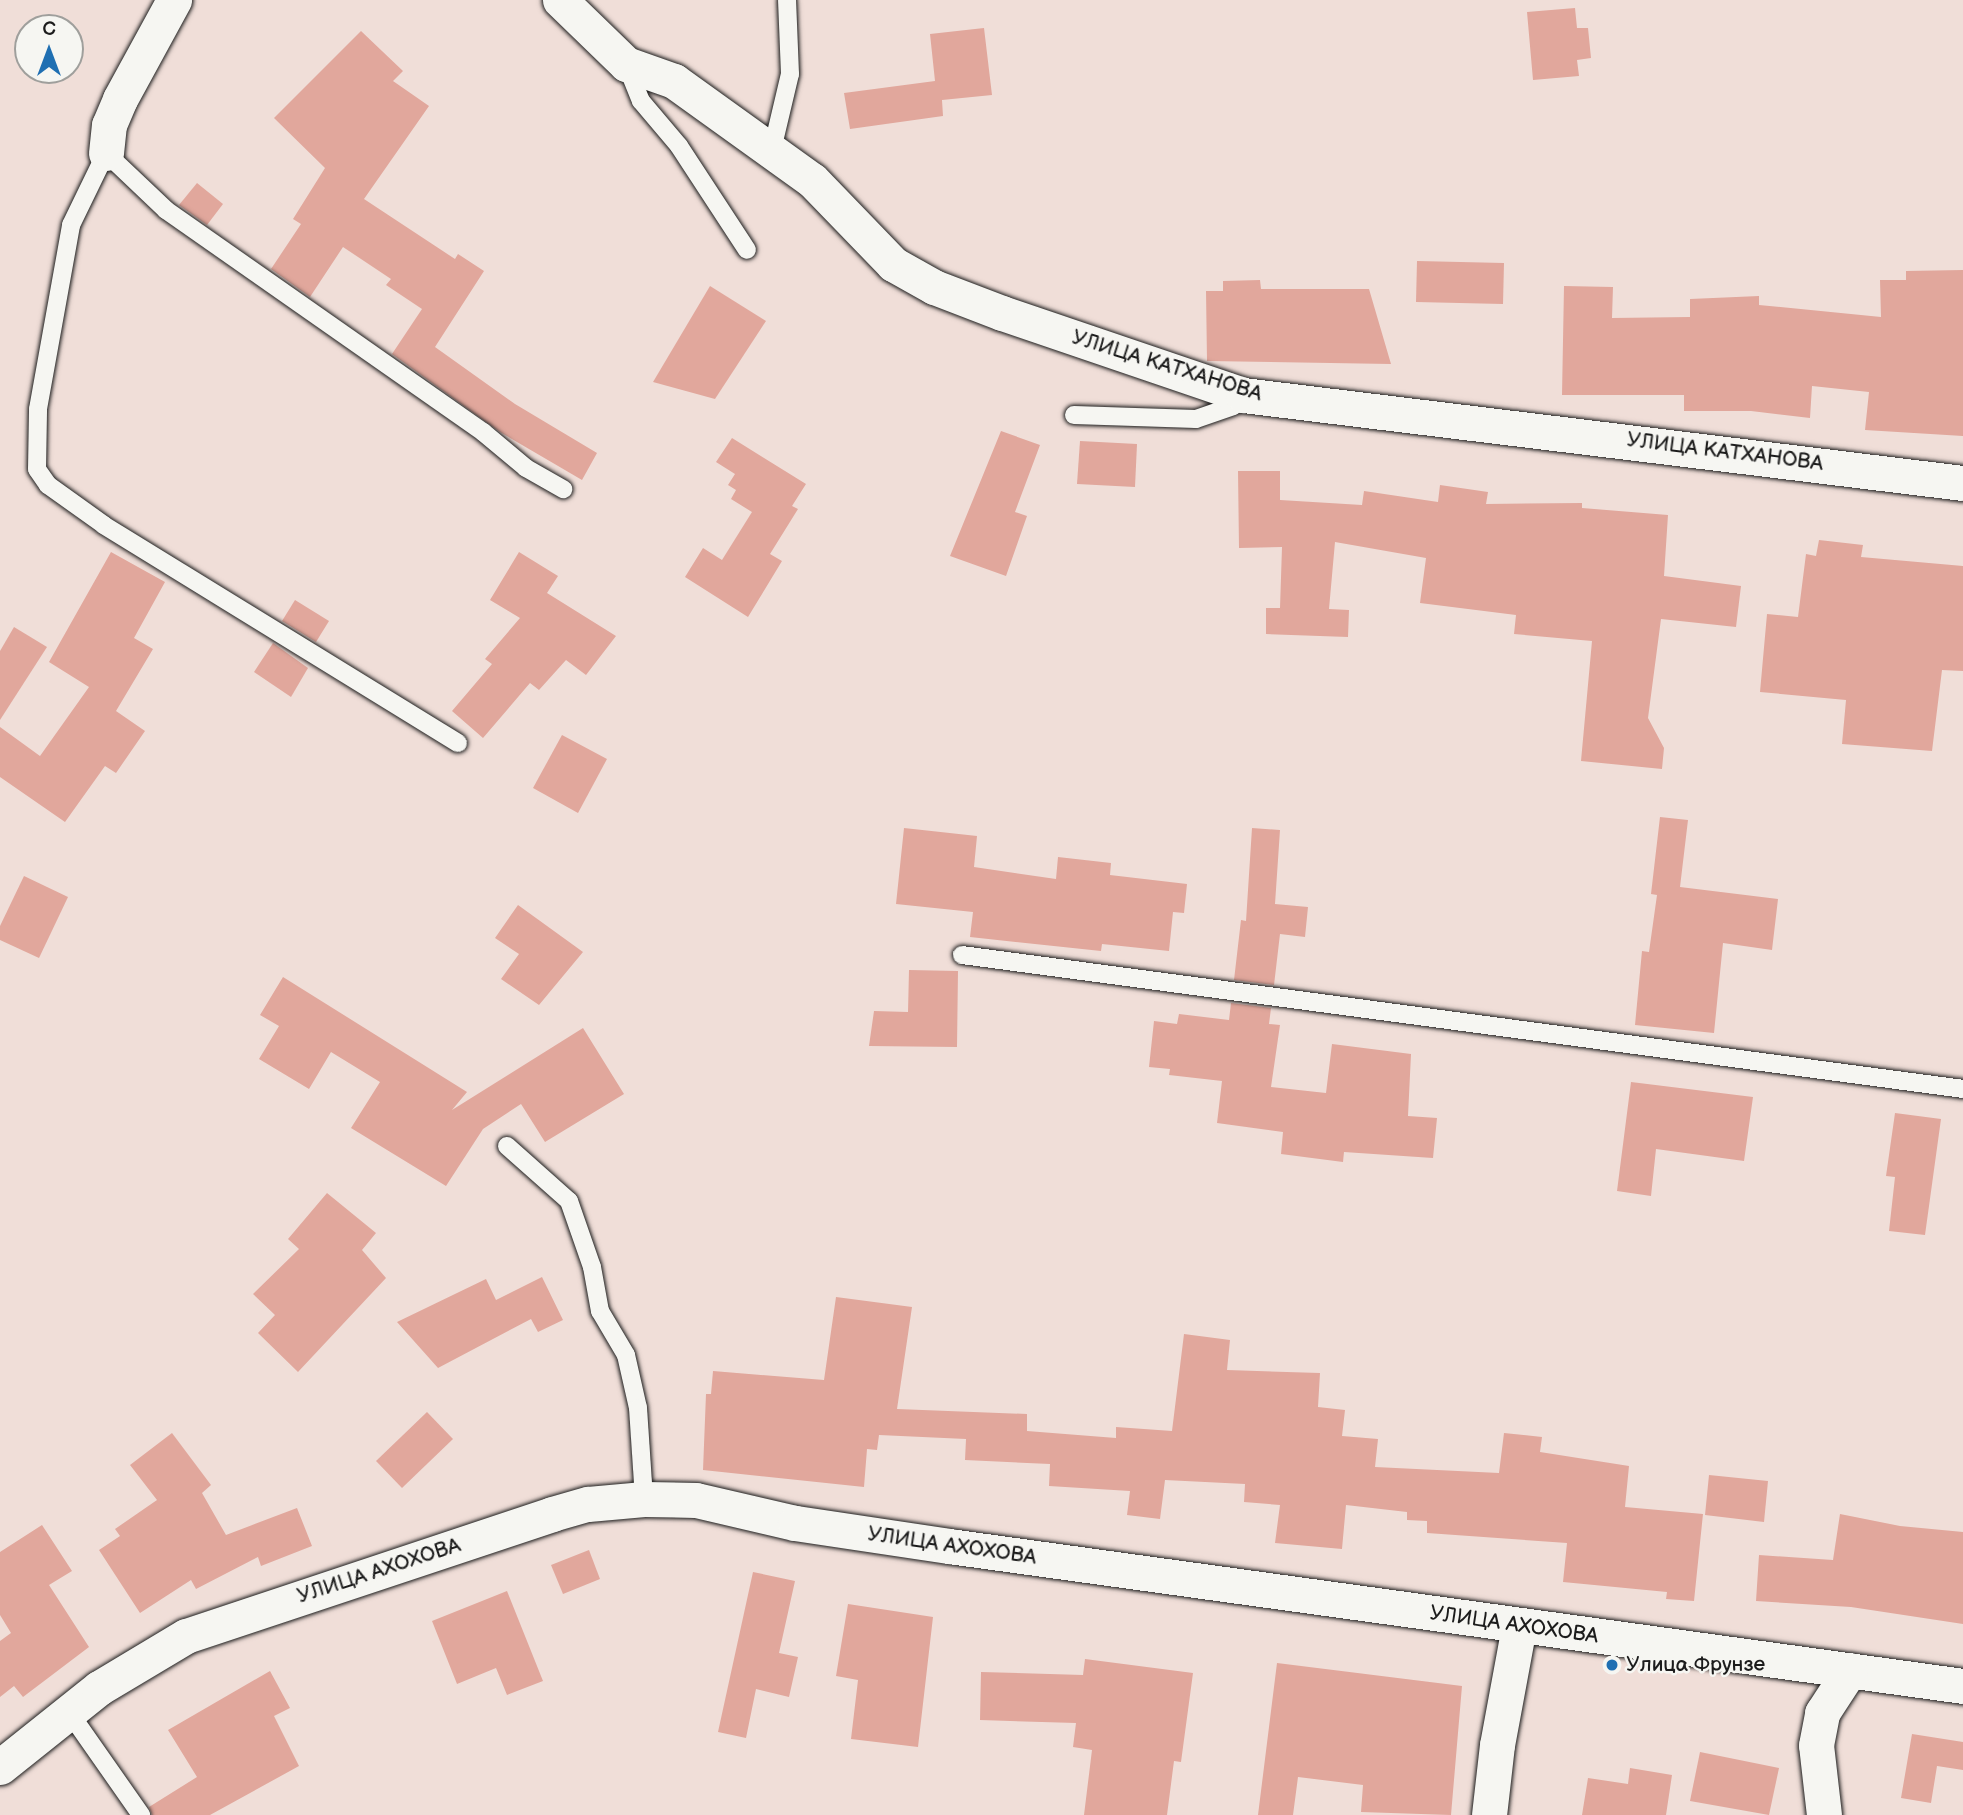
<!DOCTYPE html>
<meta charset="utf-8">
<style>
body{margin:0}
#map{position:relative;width:1963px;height:1815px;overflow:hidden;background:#f0ded8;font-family:"Balsamiq Sans",sans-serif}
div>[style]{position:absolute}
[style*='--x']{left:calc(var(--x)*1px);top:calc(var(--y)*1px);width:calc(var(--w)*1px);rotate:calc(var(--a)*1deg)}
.building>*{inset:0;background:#e1a79c}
.roads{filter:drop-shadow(0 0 2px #1c1c1c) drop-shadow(0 0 2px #1c1c1c)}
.service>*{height:18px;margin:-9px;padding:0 9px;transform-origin:9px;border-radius:9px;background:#f6f6f2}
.minor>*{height:35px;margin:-17.5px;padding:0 17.5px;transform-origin:17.5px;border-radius:17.5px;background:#f6f6f2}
.dots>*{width:19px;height:19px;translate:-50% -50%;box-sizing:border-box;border:4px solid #f6f6f2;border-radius:50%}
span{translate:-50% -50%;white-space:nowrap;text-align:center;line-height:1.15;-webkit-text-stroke:5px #f6f6f2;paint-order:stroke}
.street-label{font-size:21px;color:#1c1c1c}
.poi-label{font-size:21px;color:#1c1c1c}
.left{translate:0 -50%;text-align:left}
.north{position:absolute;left:14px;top:14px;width:70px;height:70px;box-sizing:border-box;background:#f6f6f2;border:2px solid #9f9f9c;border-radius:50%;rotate:0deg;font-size:19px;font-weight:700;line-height:28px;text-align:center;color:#1c1c1c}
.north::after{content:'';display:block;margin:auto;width:24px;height:32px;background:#1f6fb2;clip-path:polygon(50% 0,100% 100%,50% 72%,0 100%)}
</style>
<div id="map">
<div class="building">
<div style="clip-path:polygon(1575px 8px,1577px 28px,1588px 28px,1591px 58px,1577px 60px,1579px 76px,1533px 80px,1527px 12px)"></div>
<div style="clip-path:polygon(984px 28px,992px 95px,942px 100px,943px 116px,850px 129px,844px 93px,935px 81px,930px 34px)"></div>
<div style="clip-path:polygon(361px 31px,403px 71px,393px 81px,429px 106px,364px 199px,455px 259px,458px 254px,484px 271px,435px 347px,515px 404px,597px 453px,582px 480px,500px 432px,392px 354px,422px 309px,386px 285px,391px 279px,343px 247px,310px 297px,271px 269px,301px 224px,293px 219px,325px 168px,274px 118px)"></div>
<div style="clip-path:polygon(197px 183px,223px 204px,207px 225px,179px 205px)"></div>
<div style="clip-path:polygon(1417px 261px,1504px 263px,1503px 304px,1416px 302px)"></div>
<div style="clip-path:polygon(1963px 270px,1963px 436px,1865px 430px,1869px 392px,1812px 386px,1810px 418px,1751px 411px,1684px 411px,1684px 395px,1562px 395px,1564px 286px,1613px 287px,1612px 318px,1690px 317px,1690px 299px,1759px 296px,1759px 305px,1881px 317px,1880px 280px,1906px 280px,1906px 271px)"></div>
<div style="clip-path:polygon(1260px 280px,1261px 289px,1369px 289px,1391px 364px,1207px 361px,1206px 291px,1223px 291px,1223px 281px)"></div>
<div style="clip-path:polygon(710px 286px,766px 321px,715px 399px,653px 382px)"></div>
<div style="clip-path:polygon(1001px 431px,1040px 445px,1015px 512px,1027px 516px,1006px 576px,950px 556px)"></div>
<div style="clip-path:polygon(732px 438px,806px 484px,792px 506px,798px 509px,770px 554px,782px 561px,748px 617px,685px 577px,703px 548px,722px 560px,752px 512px,731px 499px,736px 490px,728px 485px,735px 474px,716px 462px)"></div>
<div style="clip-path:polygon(1080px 441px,1137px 444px,1135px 487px,1077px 484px)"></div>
<div style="clip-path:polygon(1238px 471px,1280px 471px,1280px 500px,1362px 505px,1364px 491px,1438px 502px,1440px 485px,1488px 492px,1486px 504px,1582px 503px,1582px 508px,1668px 515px,1664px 576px,1741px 586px,1736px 627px,1661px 619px,1648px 718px,1664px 748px,1662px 769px,1581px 761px,1592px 641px,1514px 634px,1516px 615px,1420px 603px,1426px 558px,1335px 542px,1329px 609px,1349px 610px,1348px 637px,1266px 634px,1266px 608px,1280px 608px,1282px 547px,1239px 548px)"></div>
<div style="clip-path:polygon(1819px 540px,1863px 545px,1861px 557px,1963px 566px,1963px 671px,1942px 670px,1932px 751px,1842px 744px,1846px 700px,1760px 692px,1767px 614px,1798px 617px,1806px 554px,1816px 556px)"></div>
<div style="clip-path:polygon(111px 552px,165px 582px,134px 638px,153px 649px,116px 711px,145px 731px,116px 773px,105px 766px,65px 822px,0 777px,0 727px,40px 756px,89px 687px,49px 662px)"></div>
<div style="clip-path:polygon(519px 552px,558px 576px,547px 593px,616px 636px,586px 675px,566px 660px,539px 690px,530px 683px,483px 738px,452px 711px,492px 664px,485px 659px,520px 618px,490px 600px)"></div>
<div style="clip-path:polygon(295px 600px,329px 621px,316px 642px,282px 621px)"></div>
<div style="clip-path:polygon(14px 627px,47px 647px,0 720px,0 651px)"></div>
<div style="clip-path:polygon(273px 643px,308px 668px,291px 697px,254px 672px)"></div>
<div style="clip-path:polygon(562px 735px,607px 759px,578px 813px,533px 788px)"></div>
<div style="clip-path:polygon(1660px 817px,1688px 820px,1680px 887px,1778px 899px,1772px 950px,1723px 943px,1714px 1033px,1635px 1025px,1642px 951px,1649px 952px,1657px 895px,1651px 894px)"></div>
<div style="clip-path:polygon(904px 828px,977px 836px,974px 867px,1056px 879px,1058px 857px,1111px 863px,1110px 875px,1187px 884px,1184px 913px,1173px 912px,1169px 951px,1102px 944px,1101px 951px,970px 937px,973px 912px,896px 904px)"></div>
<div style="clip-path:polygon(1252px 828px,1280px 830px,1275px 904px,1308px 907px,1305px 937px,1280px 934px,1274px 985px,1234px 980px,1241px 920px,1246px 921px)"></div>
<div style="clip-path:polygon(24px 876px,68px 897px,39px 958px,0 940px,0 926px)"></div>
<div style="clip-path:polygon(518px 905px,583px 952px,539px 1005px,501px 979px,519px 954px,495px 938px)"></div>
<div style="clip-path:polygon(909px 970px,958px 971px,957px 1047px,869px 1046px,874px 1011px,908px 1012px)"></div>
<div style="clip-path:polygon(283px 977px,467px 1092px,452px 1110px,583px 1028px,624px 1094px,545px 1142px,521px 1104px,483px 1129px,446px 1186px,351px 1128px,380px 1082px,331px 1052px,309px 1089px,259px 1059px,279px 1026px,260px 1015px)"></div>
<div style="clip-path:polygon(1231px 1003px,1271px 1008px,1269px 1024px,1280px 1025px,1271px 1087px,1326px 1093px,1332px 1044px,1411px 1054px,1408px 1116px,1437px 1118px,1433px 1158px,1344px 1152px,1343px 1162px,1281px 1154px,1283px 1132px,1217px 1123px,1222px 1081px,1169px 1075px,1170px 1069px,1149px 1067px,1154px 1021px,1177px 1024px,1179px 1014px,1229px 1020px)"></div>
<div style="clip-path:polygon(1631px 1082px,1753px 1097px,1744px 1161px,1656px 1149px,1651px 1196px,1617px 1191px)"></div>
<div style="clip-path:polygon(1895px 1113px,1941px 1119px,1925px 1235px,1889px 1231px,1895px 1177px,1886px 1176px)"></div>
<div style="clip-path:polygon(327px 1193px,376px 1233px,362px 1250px,386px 1278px,298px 1372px,258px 1333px,275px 1315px,253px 1294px,299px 1249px,288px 1239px)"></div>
<div style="clip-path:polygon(542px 1277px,563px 1320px,538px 1332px,531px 1319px,438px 1368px,397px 1322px,486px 1279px,496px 1300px)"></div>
<div style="clip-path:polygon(836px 1297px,912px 1307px,897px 1409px,1027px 1414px,1027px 1431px,1116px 1438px,1116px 1427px,1172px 1431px,1184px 1334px,1230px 1340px,1227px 1370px,1320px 1373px,1318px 1407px,1345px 1410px,1342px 1436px,1378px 1439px,1375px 1467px,1499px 1473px,1504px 1433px,1542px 1437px,1540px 1452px,1629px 1466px,1625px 1507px,1703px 1514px,1694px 1601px,1666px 1599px,1667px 1592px,1563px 1582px,1567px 1543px,1427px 1533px,1427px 1521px,1407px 1520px,1407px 1512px,1346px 1505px,1342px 1549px,1275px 1543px,1280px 1505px,1244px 1502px,1245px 1484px,1165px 1480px,1160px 1519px,1127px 1515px,1130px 1491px,1049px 1486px,1050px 1464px,965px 1460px,966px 1439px,879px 1435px,877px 1450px,867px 1449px,864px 1487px,703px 1470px,706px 1394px,711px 1394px,713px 1371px,824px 1380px)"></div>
<div style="clip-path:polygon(427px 1412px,453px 1439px,402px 1488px,376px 1461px)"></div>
<div style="clip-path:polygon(172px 1433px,211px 1485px,202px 1493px,226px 1535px,297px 1508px,312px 1546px,261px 1566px,258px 1557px,196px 1589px,191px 1580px,140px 1613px,99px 1550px,120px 1536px,115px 1529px,157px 1500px,130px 1465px)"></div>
<div style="clip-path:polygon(1709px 1475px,1768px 1481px,1764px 1522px,1705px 1515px)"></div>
<div style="clip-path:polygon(1840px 1514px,1900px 1526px,1963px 1532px,1963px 1624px,1851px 1607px,1756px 1601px,1759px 1555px,1833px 1560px)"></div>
<div style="clip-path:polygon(42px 1525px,72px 1571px,49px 1585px,89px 1647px,23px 1697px,14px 1686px,0 1697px,0 1641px,11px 1633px,0 1615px,0 1552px)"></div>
<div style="clip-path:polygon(589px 1550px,600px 1579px,563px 1594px,551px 1565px)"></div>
<div style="clip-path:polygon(753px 1572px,795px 1581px,779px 1653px,798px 1657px,789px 1697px,756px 1689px,746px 1738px,718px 1732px)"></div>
<div style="clip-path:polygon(507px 1591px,543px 1681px,507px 1695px,496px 1668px,457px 1684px,432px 1621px)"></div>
<div style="clip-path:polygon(848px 1604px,933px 1617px,918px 1747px,851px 1739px,858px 1680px,836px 1676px)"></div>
<div style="clip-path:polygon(1085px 1659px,1193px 1673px,1181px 1762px,1174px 1761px,1167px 1815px,1084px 1815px,1092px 1750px,1073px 1747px,1076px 1723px,980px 1720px,981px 1672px,1083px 1675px)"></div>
<div style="clip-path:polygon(1277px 1663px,1462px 1686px,1451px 1815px,1361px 1812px,1363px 1785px,1298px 1777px,1293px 1815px,1258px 1815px)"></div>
<div style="clip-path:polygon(270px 1671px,290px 1708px,274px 1716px,299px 1766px,210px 1815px,152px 1815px,149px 1807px,197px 1777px,168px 1730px)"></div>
<div style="clip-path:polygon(1912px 1734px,1963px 1742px,1963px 1770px,1937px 1766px,1931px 1803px,1901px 1798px)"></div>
<div style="clip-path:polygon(1700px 1752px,1779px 1768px,1769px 1815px,1690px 1801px)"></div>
<div style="clip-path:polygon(1630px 1768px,1672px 1775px,1666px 1815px,1582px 1815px,1588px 1778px,1628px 1784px)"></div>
</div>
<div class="roads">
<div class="service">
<div style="--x:626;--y:64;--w:40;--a:68"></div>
<div style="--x:641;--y:101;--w:59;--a:49.8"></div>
<div style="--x:679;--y:146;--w:124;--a:56.8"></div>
<div style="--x:772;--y:150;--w:78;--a:-76.7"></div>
<div style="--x:790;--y:74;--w:74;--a:-92.3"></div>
<div style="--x:1074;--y:415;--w:122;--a:1.9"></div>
<div style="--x:1196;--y:419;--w:39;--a:-19"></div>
<div style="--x:1233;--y:406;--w:15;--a:-48"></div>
<div style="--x:458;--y:743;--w:416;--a:-148.4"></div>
<div style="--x:104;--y:525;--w:69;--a:-144.5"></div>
<div style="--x:48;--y:485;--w:19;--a:-125"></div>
<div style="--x:37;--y:469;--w:60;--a:-89"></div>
<div style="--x:38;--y:409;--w:187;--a:-79.8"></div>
<div style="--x:71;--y:225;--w:80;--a:-64.1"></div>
<div style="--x:106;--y:153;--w:83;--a:43.5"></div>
<div style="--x:166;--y:210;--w:387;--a:35"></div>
<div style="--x:483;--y:432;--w:56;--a:39.9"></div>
<div style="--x:526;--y:468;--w:43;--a:29.6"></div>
<div style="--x:962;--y:955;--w:1010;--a:7.62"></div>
<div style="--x:507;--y:1146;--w:83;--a:41.6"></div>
<div style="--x:569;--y:1201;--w:70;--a:70.8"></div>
<div style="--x:592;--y:1267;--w:45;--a:79.7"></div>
<div style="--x:600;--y:1311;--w:51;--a:59.4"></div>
<div style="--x:626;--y:1355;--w:54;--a:77.2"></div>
<div style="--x:638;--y:1408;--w:91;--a:86.2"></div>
<div style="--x:69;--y:1712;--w:126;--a:55"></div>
</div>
<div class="minor">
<div style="--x:560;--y:0;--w:92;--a:44.1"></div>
<div style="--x:626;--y:64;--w:51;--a:19.5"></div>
<div style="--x:674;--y:81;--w:170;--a:35.7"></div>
<div style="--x:812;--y:180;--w:117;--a:46"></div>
<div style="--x:893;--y:264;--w:47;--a:29.3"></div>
<div style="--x:934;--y:287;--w:73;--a:20.9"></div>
<div style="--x:1002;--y:313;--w:255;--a:18.8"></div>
<div style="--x:1243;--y:395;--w:725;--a:6.97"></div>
<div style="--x:106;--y:153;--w:28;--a:-84"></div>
<div style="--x:109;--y:125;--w:28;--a:-67"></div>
<div style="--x:120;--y:99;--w:113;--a:-61.4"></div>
<div style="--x:0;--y:1767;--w:127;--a:-38.6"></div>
<div style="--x:99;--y:1688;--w:101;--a:-30.9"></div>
<div style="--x:186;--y:1636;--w:386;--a:-18.4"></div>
<div style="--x:552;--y:1514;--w:37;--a:-16"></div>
<div style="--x:588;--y:1504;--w:56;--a:-5.1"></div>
<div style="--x:644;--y:1499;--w:52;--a:1.1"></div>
<div style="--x:696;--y:1500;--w:102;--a:13.1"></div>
<div style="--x:795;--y:1523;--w:156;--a:8.5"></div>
<div style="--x:949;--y:1546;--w:1024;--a:7.86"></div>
<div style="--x:1489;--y:1815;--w:70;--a:-83.5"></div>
<div style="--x:1497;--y:1745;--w:121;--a:-79.5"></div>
<div style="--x:1824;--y:1815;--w:70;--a:-96.5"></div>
<div style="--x:1816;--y:1745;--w:33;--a:-79"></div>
<div style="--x:1822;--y:1713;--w:51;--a:-56.9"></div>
</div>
</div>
<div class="dots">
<div style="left:1612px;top:1665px;background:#1f6fb2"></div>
</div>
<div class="street-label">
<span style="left:1167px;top:366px;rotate:17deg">УЛИЦА КАТХАНОВА</span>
<span style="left:1725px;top:452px;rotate:7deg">УЛИЦА КАТХАНОВА</span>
<span style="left:952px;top:1546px;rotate:8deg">УЛИЦА АХОХОВА</span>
<span style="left:379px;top:1571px;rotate:-18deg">УЛИЦА АХОХОВА</span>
<span style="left:1514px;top:1625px;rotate:8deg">УЛИЦА АХОХОВА</span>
</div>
<div class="poi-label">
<span class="left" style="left:1626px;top:1665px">Улица Фрунзе</span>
</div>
<div class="north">С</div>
</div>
